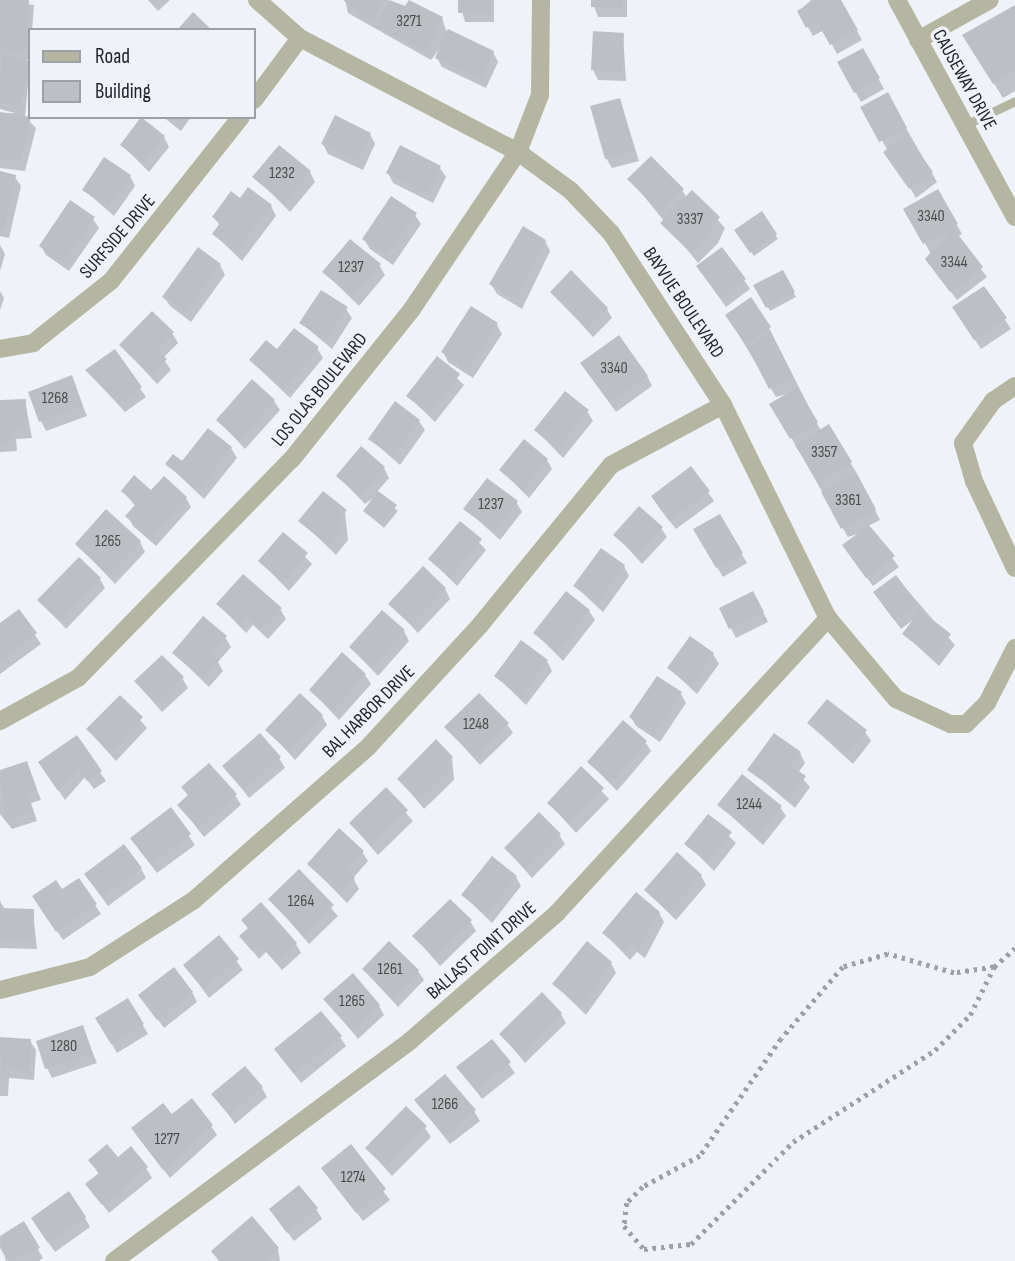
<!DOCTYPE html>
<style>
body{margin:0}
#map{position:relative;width:1015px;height:1261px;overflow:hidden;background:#eff3f9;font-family:"Sofia Sans Condensed",sans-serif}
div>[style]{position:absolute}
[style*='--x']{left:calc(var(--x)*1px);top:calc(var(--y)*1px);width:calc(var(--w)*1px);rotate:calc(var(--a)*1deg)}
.shadow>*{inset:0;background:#0003}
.building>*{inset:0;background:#bcc0c5}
.path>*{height:4.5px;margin-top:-2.25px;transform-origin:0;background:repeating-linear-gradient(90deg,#9da0a5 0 3.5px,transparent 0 8.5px)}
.lane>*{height:9px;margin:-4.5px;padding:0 4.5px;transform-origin:4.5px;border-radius:4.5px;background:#b5b6a1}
.street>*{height:18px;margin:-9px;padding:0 9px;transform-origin:9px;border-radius:9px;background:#b5b6a1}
span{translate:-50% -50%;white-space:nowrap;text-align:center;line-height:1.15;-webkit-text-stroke:7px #eff3f9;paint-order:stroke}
.number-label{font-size:16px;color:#494b4e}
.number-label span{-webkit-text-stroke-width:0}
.street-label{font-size:19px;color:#232427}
.legend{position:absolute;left:28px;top:28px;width:228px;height:91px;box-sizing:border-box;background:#eff3f9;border:2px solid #9da0a5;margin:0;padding:9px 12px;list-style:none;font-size:21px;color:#232427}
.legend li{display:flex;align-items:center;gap:14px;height:35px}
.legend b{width:35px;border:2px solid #9da0a5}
</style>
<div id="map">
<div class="shadow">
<div style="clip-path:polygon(0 0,34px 5px,30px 59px,22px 61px,30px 63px,25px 117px,36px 128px,25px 171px,0 168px,0 113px,15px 113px,0 109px)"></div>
<div style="clip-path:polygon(148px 0,170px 0,158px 11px)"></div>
<div style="clip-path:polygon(345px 0,387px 0,442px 18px,446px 30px,493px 52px,498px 62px,486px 88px,442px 67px,437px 58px,443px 44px,431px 60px,348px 13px)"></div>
<div style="clip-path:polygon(459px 0,494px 0,494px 22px,465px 22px)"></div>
<div style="clip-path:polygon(592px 0,627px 0,627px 17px,598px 17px)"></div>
<div style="clip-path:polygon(811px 0,840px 0,862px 40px,837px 54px,824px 30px,813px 36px,799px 11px)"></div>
<div style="clip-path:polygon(1015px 8px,1015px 91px,1003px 98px,973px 50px)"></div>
<div style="clip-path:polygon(623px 34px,626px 81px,598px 80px,593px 70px)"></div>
<div style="clip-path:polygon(863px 50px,884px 89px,861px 102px,839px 63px)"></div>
<div style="clip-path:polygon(887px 95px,937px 182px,916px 198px,862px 107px)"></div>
<div style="clip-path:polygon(620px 100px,639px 161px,612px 168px,606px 158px)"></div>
<div style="clip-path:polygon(163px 117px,191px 117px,181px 131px)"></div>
<div style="clip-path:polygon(370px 134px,375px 144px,363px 170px,328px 154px,323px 144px)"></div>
<div style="clip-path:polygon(164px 137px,169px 147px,149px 172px,122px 145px)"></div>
<div style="clip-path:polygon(440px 168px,446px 177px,433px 203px,393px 183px,388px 173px)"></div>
<div style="clip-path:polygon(310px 172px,315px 182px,290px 212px,255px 177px)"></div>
<div style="clip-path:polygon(0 173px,15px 177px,21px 186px,9px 238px,0 236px)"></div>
<div style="clip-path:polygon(130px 176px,135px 186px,114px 216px,84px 190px)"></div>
<div style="clip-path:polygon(630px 179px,682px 190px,687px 198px,692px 192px,725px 228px,718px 243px,698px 263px)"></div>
<div style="clip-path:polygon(938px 192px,962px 234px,957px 237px,987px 277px,957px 300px,927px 259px,931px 254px,906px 210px)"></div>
<div style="clip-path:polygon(240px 201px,271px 206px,276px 216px,242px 261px,214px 234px,220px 226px,214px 217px)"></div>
<div style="clip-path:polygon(761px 214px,778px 239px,754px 256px,736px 231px)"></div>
<div style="clip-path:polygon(415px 215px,421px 224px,393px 265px,370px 249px,364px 239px)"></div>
<div style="clip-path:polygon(93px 219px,99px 228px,69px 271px,46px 255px,41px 246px)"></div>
<div style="clip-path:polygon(545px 241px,550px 251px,522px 309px,497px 294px,491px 284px)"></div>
<div style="clip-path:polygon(0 245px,5px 254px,0 271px)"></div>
<div style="clip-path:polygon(220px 265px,225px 275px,191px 322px,170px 306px,164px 297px)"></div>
<div style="clip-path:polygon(379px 265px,385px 275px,359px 306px,324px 272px)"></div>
<div style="clip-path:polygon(782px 272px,796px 297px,770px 311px,756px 286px)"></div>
<div style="clip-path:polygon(704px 276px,744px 280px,750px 289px,726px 307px)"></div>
<div style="clip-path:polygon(984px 288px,1011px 329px,981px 349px,960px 317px)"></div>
<div style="clip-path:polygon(0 291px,4px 298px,0 310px)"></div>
<div style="clip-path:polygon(552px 292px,607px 309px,612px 318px,593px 337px)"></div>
<div style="clip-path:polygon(346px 309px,352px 318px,332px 349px,301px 323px)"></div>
<div style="clip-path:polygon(497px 325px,502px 334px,473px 378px,448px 362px,443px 352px)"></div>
<div style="clip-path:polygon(733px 325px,769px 328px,821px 431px,828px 426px,856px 472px,880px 520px,868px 526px,899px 567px,873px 586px,850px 555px,865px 531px,848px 537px,772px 404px,792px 392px,776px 397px)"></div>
<div style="clip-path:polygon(172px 333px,178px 343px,163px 358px,171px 370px,157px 384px,121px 345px)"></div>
<div style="clip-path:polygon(317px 348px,323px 358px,290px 398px,251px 361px)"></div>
<div style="clip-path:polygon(115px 352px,146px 397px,125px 412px,87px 371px)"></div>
<div style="clip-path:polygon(437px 359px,464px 385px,435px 422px,408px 396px)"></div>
<div style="clip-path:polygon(588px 373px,647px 376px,652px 386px,616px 412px)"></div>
<div style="clip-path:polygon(71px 378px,87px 416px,46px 431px,41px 421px)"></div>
<div style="clip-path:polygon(25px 401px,32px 438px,16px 439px,17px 451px,0 452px,0 402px)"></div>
<div style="clip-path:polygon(274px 401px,280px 410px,245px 449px,218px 420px)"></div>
<div style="clip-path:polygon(587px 411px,593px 421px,563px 458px,536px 430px)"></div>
<div style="clip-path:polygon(419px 421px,425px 430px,400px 465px,370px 439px)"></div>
<div style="clip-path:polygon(231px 448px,237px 458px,204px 499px,167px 464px)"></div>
<div style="clip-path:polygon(547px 460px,552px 469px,529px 498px,501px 470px)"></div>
<div style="clip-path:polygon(384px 468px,389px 478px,377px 492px,398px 511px,384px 528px,365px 511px,377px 495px,365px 504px,338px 476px)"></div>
<div style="clip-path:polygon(123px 491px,186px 498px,191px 507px,156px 546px,133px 526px,128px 516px,136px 507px)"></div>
<div style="clip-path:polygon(708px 492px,714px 501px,676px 529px,658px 506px)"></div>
<div style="clip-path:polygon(516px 502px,522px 512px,500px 540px,466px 509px)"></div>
<div style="clip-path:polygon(345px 512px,348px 540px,336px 555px,301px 521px)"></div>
<div style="clip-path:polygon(719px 516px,747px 563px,723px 577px,695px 530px)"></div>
<div style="clip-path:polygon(461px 523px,486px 550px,457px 586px,430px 559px)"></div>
<div style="clip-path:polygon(661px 528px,667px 537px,642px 564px,616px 535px)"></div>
<div style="clip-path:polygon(283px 534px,312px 564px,289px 591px,260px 561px)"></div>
<div style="clip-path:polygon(140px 542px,145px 552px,115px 584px,77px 544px)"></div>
<div style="clip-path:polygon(624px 566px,629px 576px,603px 612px,575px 586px)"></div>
<div style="clip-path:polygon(896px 577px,955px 645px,939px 666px,904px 634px,914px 619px,901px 629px,881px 602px)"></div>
<div style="clip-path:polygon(100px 579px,105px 588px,66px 629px,40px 600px)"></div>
<div style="clip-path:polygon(445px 589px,450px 599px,418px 633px,391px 604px)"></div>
<div style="clip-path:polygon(758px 602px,768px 622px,736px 638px,721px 609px)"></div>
<div style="clip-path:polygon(218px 604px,280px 609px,286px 619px,268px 639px,253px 625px,246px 633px)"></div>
<div style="clip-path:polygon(19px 611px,41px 644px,0 674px,0 625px)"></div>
<div style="clip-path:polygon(589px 611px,595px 620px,563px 661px,535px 633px)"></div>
<div style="clip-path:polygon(404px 631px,409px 641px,378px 676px,351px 648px)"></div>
<div style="clip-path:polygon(225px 637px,231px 647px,218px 662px,223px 671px,209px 687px,174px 653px)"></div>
<div style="clip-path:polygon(713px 654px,719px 664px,697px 694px,669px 668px)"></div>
<div style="clip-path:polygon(547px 661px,552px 671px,526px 705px,496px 676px)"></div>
<div style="clip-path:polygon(365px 675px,371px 684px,339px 720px,311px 690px)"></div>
<div style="clip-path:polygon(182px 678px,188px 688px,162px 712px,136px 682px)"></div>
<div style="clip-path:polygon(681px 694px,686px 703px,660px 742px,636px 726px,631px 717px)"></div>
<div style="clip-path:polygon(120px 697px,147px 728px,116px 761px,88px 730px)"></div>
<div style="clip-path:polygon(322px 716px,327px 725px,295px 760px,268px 730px)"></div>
<div style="clip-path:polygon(507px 724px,513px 733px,480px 765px,446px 727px)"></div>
<div style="clip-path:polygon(809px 724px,865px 732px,871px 741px,853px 764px)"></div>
<div style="clip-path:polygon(645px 742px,651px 751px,617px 791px,589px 762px)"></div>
<div style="clip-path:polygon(800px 753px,805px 763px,798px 773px,810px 787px,795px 808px,750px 770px)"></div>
<div style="clip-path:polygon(279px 758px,285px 768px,249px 798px,225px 766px)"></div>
<div style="clip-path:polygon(452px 758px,454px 780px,424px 809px,399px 779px)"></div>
<div style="clip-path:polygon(27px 763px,41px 800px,31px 803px,37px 821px,12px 829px,0 814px,0 772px)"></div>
<div style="clip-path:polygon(40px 763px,100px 772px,106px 781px,94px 789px,85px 777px,65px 800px)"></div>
<div style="clip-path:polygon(581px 769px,609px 799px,576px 833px,549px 803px)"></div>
<div style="clip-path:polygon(183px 787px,235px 795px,241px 805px,204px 837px,179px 805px,189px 797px)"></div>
<div style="clip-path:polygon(386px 790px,413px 821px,378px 855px,351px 824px)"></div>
<div style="clip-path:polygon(719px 805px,780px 807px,786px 816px,763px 845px)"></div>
<div style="clip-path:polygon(171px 810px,195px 845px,157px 873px,138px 848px)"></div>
<div style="clip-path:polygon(709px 816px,736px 843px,714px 871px,687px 844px)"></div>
<div style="clip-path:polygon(559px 835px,565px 844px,532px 878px,506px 848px)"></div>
<div style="clip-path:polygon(362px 852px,368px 861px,353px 878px,359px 889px,347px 903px,309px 864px)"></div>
<div style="clip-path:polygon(141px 869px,146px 878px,108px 906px,92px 884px)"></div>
<div style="clip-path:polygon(299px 872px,338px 916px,309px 944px,270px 899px)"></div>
<div style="clip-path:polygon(701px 876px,706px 885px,676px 920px,646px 891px)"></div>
<div style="clip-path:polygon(516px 877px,521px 886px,492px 923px,463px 895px)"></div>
<div style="clip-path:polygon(62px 892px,95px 905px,101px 914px,63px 940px,40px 906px)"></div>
<div style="clip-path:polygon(0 902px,6px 910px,33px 911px,37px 949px,0 948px)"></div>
<div style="clip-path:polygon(659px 913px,664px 922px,645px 958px,637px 952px,630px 960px,604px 933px)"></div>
<div style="clip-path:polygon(243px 921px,296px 944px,301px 953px,282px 970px,266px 952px,259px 959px,241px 936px,249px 930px)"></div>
<div style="clip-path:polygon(470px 921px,476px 931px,440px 966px,414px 936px)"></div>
<div style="clip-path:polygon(219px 937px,243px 970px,209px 998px,185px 965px)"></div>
<div style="clip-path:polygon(611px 963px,616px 973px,586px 1015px,554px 984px)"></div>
<div style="clip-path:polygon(364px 970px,418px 971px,424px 980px,398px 1007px)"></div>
<div style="clip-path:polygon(192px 992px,197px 1002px,164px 1028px,140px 995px)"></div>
<div style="clip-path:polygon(326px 999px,379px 1006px,384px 1015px,358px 1039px)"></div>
<div style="clip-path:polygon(128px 1000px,148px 1034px,117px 1053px,97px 1019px)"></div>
<div style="clip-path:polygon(561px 1014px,566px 1023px,525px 1063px,501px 1034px)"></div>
<div style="clip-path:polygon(82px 1027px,97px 1063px,52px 1078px,47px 1068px)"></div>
<div style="clip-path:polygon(340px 1037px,346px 1046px,301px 1083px,276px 1050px)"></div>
<div style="clip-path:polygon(0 1039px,30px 1041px,36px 1050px,34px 1080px,9px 1078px,8px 1096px,0 1096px)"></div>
<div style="clip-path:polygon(492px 1041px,515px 1073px,482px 1099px,459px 1068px)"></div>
<div style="clip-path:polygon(262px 1088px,267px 1097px,235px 1124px,214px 1094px)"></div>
<div style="clip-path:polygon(416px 1100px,474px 1111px,480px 1121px,450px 1144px)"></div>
<div style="clip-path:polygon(171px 1116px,211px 1126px,217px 1135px,170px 1178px,139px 1138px)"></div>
<div style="clip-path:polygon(425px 1128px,431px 1137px,392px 1176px,367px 1148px)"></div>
<div style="clip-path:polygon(350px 1147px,390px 1200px,363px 1221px,323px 1168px)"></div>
<div style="clip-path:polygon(118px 1160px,146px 1168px,152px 1178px,109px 1213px,87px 1184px,99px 1174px,90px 1161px)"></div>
<div style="clip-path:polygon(316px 1209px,322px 1219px,294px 1241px,271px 1210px)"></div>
<div style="clip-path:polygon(85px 1218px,90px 1227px,55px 1252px,38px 1228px)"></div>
<div style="clip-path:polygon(23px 1224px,43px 1258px,39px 1261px,8px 1261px,0 1248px,0 1238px)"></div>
<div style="clip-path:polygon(278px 1249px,280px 1261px,219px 1261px,213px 1251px)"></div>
</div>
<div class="building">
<div style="clip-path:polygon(0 0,29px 0,26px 50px,0 49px)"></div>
<div style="clip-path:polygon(343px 0,383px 0,371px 21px)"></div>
<div style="clip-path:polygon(389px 0,405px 6px,409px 0,443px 17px,426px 52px,376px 27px)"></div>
<div style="clip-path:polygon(458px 0,490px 0,490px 13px,458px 13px)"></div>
<div style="clip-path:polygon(591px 0,622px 0,622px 8px,591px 7px)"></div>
<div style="clip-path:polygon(816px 0,841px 0,858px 30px,830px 45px,817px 22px,806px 28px,797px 11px)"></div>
<div style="clip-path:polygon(1015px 5px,1015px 71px,993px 84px,962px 35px)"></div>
<div style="clip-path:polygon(193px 12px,212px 30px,177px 30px)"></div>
<div style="clip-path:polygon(448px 29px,494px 51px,481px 80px,435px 58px)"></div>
<div style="clip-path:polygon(593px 31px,624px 33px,622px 72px,591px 70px)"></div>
<div style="clip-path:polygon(863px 48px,880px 78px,854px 93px,837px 62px)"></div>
<div style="clip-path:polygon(2px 55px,30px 61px,20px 107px,0 102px)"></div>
<div style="clip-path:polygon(888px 92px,907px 128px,879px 142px,860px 107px)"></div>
<div style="clip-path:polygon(620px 98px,635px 151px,605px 159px,590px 106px)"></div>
<div style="clip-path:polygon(0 112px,31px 117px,20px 162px,0 159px)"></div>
<div style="clip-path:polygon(335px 115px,371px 133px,357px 161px,321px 144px)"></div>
<div style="clip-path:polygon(141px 117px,165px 136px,143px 163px,120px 145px)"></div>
<div style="clip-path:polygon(907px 135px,933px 172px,909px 189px,883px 152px)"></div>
<div style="clip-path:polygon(279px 145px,311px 171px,284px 203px,252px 177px)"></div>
<div style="clip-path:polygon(400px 145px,441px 166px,427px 194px,386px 173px)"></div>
<div style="clip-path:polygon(651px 156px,684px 189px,660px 212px,627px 179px)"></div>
<div style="clip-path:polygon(104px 157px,131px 175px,109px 208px,82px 190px)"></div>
<div style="clip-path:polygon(0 171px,16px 175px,4px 229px,0 228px)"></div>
<div style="clip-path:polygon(248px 187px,272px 205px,236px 252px,212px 234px,220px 223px,212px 217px,231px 191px,240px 198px)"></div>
<div style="clip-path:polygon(938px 189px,958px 224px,923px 244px,903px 209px)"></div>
<div style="clip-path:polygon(692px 190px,720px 217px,692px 254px,660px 223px)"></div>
<div style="clip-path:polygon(391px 196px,417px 213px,387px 256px,362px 239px)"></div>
<div style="clip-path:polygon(70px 200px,95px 217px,63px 263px,39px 246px)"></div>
<div style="clip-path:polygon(762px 211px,777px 234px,750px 253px,734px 230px)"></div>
<div style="clip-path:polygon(523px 226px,546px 240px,516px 300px,489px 284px)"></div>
<div style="clip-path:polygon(953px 228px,983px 267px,950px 292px,925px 259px)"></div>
<div style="clip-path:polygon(350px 239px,381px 264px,353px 297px,322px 272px)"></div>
<div style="clip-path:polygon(198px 247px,221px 264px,185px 313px,162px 297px)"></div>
<div style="clip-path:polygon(722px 247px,746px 279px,720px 298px,696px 266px)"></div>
<div style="clip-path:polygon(571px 270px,608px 308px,587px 329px,550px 292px)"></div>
<div style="clip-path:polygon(783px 270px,795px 292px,766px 308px,753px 285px)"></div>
<div style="clip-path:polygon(984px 286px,1007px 318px,974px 340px,952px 307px)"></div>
<div style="clip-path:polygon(321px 290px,348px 307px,326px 340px,299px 323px)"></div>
<div style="clip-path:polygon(751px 297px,771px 327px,745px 344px,725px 315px)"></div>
<div style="clip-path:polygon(471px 306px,498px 323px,468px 370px,441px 352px)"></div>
<div style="clip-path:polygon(152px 311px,174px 332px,157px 350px,167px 359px,151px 376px,119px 345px)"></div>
<div style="clip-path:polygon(294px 328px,319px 347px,284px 389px,249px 360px,266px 340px,277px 349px)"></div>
<div style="clip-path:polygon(771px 333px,793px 376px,769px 389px,747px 346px)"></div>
<div style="clip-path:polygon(619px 335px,648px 376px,610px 403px,580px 363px)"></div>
<div style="clip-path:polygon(115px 349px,142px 387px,118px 403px,85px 370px)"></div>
<div style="clip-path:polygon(437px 356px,460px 374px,429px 414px,406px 396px)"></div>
<div style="clip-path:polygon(72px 375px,83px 406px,39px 422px,28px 392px)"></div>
<div style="clip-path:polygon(252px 379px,275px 400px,239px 441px,216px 420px)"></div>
<div style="clip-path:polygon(797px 387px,818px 422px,790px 439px,769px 404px)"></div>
<div style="clip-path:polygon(565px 391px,589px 410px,557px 449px,534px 430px)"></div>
<div style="clip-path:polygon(26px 399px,27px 429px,12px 430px,12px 442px,0 442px,0 400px)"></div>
<div style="clip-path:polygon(395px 401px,420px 420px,394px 457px,368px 439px)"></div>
<div style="clip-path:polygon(829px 424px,852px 462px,819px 483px,795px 445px)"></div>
<div style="clip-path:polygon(208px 428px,232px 447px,198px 490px,165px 464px,173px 454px,182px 461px)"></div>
<div style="clip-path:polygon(524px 439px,548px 459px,523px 490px,499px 470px)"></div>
<div style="clip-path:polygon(361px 446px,385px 467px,359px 496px,336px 476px)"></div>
<div style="clip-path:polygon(691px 466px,710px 491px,669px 521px,651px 496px)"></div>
<div style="clip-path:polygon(856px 472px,876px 509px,841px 529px,821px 492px)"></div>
<div style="clip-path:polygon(134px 475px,151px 490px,164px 476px,187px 497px,150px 538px,125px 516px,136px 504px,121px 491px)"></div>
<div style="clip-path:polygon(487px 478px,518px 501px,494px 532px,463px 509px)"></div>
<div style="clip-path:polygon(323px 491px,347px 510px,337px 523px,344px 529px,329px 546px,298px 521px)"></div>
<div style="clip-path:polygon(378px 491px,397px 505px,381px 525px,363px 511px)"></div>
<div style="clip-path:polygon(639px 506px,663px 527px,636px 555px,613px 535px)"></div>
<div style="clip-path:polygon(106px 509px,141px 541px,109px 576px,75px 544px)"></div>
<div style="clip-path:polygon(720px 514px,743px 553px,716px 568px,693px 529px)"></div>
<div style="clip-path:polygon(460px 521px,482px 539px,450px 578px,428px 559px)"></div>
<div style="clip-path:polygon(869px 525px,895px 556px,866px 578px,842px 545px)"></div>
<div style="clip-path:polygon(283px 532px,308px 553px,283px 583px,258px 561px)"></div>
<div style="clip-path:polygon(601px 548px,625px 565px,598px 603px,573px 586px)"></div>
<div style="clip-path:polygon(79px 557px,101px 578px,59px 621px,37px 600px)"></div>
<div style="clip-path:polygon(423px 566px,446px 588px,411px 625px,388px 604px)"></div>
<div style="clip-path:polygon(243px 574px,282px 608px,262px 630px,246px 617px,240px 624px,216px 604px)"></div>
<div style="clip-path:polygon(896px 575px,917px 603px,894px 620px,873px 592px)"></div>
<div style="clip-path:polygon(566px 591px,590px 610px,557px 652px,533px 633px)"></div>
<div style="clip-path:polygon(753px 591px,764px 612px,729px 629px,719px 608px)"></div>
<div style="clip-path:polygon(19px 609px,37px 633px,0 661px,0 623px)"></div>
<div style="clip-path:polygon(382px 610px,405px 630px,372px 668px,349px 647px)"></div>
<div style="clip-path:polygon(920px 610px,951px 634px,933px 658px,902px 634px)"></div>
<div style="clip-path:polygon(203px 616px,227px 636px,211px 654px,219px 660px,203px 679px,172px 653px)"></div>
<div style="clip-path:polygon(690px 636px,714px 653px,691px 686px,667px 668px)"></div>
<div style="clip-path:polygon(521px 640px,548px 660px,521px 697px,494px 676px)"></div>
<div style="clip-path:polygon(342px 652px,366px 674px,333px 712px,309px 690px)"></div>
<div style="clip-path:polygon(162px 655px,184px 677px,156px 704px,134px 681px)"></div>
<div style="clip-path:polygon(657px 676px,682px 692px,654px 734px,629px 717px)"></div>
<div style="clip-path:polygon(300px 693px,323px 715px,288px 751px,265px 730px)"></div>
<div style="clip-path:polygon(479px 693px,509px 723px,474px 757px,444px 727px)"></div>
<div style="clip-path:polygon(120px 695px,143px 717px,110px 752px,86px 729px)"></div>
<div style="clip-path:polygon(827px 699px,867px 730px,847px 755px,807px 723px)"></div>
<div style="clip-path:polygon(623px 720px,647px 741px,611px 783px,587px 762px)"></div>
<div style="clip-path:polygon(260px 733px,281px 757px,243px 790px,222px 766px)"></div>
<div style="clip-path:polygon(774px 733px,801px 752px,791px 766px,806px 776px,789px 799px,747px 770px)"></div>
<div style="clip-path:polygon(77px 735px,102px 771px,87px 781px,79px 769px,58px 791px,38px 762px)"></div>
<div style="clip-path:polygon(436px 739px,453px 757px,445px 765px,450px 770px,418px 800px,397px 779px)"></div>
<div style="clip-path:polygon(27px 761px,37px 790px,26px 794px,32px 811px,5px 820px,0 770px)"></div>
<div style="clip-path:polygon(209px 763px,237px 794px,198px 828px,177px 805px,188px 795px,181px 787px)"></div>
<div style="clip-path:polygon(581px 766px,604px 788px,570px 824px,547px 803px)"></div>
<div style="clip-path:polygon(742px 774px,782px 806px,757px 836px,717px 805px)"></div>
<div style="clip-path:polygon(386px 787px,408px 810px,372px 846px,349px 823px)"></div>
<div style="clip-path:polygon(171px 807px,191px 834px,151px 865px,130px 838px)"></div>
<div style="clip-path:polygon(539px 812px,561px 834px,525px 869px,504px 848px)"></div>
<div style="clip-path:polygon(708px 814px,732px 832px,708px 863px,684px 844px)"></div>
<div style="clip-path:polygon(339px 828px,364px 851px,346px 870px,355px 878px,340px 894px,307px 864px)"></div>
<div style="clip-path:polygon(124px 844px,142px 868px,102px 897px,84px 874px)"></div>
<div style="clip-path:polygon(677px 852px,702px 875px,669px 912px,644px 890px)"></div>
<div style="clip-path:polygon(492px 856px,517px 876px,486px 914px,461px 895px)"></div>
<div style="clip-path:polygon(299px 869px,334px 905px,303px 935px,268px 899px)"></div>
<div style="clip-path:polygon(79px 878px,97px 904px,56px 932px,32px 896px,56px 880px,62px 889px)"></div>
<div style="clip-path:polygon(636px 892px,660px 912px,639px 950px,631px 943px,624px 951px,602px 933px)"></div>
<div style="clip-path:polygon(450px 899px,472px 920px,434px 957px,412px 936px)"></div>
<div style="clip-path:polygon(0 900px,2px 908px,34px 909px,33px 940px,0 939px)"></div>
<div style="clip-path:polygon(261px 902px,297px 943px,276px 961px,260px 944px,252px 951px,239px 936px,248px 928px,241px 920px)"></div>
<div style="clip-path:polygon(219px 935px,239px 959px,203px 989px,183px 965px)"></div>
<div style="clip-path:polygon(389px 941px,419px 970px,392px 998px,362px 969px)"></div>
<div style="clip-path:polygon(587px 941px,612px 962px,580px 1006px,552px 984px)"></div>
<div style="clip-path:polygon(174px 967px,193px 992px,157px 1020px,138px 995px)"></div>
<div style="clip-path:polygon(353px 973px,380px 1005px,351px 1030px,323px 999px)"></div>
<div style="clip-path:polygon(542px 992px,562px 1013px,519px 1054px,499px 1034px)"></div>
<div style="clip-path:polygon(128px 998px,144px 1024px,111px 1044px,95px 1018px)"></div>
<div style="clip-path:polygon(321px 1011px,342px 1036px,294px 1074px,274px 1049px)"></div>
<div style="clip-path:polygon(83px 1025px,93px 1054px,45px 1069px,36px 1041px)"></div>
<div style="clip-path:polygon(0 1037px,31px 1039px,30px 1071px,4px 1069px,3px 1087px)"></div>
<div style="clip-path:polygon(492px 1039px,511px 1062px,476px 1091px,456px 1067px)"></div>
<div style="clip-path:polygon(245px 1066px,263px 1087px,229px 1115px,211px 1094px)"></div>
<div style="clip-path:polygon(445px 1074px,476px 1110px,444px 1136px,414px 1100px)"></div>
<div style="clip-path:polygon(192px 1098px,213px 1125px,163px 1170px,131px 1128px,163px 1103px,172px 1114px)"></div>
<div style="clip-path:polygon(406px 1106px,427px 1126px,386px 1168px,365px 1148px)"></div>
<div style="clip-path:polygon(107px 1144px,118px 1157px,131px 1146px,148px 1167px,102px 1205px,85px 1184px,99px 1173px,88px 1160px)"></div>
<div style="clip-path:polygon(351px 1144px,386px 1189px,356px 1213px,321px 1168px)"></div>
<div style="clip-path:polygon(299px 1185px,318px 1208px,287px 1233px,269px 1209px)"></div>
<div style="clip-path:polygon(69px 1191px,86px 1217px,48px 1243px,31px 1218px)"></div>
<div style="clip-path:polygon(252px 1216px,279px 1248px,264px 1261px,219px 1261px,211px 1251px)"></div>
<div style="clip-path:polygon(24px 1221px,40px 1248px,6px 1261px,0 1236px)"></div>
</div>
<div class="path">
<div style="--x:994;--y:967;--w:40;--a:171.5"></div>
<div style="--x:954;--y:973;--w:69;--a:-163.9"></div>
<div style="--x:888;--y:954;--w:47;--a:163.9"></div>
<div style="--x:843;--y:967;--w:95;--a:130.7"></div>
<div style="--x:781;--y:1039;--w:142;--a:124.7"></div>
<div style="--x:700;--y:1156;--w:65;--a:151.5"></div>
<div style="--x:643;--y:1187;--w:23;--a:135"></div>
<div style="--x:627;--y:1203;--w:23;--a:97"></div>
<div style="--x:624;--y:1226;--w:30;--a:49"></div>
<div style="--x:644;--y:1249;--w:47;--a:-6.1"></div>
<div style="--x:691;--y:1244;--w:144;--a:-45"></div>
<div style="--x:793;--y:1142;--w:169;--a:-32.9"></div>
<div style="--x:935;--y:1050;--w:49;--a:-45"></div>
<div style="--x:970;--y:1015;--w:54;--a:-63.4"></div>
<div style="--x:994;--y:967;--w:28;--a:-42"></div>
</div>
<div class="lane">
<div style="--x:965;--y:125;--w:55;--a:-25.6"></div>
</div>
<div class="street">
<div style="--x:257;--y:0;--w:57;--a:41.5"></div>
<div style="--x:300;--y:38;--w:246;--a:27.6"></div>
<div style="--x:518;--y:152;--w:66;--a:36.3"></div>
<div style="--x:571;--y:191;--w:58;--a:46.4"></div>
<div style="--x:611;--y:233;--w:205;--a:56.9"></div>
<div style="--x:723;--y:405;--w:237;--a:63.8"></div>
<div style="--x:828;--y:618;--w:106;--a:50"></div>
<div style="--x:896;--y:699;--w:60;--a:24.8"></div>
<div style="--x:950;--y:724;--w:16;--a:0"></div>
<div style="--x:966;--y:724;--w:30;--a:-45"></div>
<div style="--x:987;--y:703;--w:62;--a:-63"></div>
<div style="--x:897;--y:0;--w:247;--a:61.5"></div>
<div style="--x:918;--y:40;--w:82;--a:-29.1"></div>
<div style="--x:254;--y:100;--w:77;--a:-53.4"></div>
<div style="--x:0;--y:349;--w:34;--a:-10"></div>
<div style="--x:33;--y:343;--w:100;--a:-38.5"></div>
<div style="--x:111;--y:281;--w:209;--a:-51.6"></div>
<div style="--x:1015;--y:386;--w:27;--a:146"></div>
<div style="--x:993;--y:401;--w:52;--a:125.5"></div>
<div style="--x:963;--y:443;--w:40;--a:74"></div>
<div style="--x:974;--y:481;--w:96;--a:64.8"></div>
<div style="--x:0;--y:721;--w:89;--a:-28.9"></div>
<div style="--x:78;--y:678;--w:306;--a:-45.7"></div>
<div style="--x:292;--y:459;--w:192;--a:-51.3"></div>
<div style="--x:412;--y:309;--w:189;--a:-56"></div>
<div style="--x:518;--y:152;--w:61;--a:-68.9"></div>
<div style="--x:540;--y:95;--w:95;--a:-89.4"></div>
<div style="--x:0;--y:990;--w:93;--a:-14.3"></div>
<div style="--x:90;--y:967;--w:124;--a:-32.8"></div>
<div style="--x:194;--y:900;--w:233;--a:-41.3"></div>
<div style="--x:369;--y:746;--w:166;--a:-47.4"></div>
<div style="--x:481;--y:624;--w:205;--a:-50.7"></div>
<div style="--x:611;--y:465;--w:127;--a:-28.2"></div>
<div style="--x:114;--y:1261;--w:369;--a:-36.6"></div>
<div style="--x:410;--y:1041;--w:195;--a:-41"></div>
<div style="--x:557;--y:913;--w:401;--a:-47.4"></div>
</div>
<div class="number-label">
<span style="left:409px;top:22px">3271</span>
<span style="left:282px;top:174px">1232</span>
<span style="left:931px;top:217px">3340</span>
<span style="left:690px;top:220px">3337</span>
<span style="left:954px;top:263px">3344</span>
<span style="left:351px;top:268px">1237</span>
<span style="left:614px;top:369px">3340</span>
<span style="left:55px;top:399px">1268</span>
<span style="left:824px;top:453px">3357</span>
<span style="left:848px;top:501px">3361</span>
<span style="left:491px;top:505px">1237</span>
<span style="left:108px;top:542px">1265</span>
<span style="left:476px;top:725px">1248</span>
<span style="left:749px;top:805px">1244</span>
<span style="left:301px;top:902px">1264</span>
<span style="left:390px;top:970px">1261</span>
<span style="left:352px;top:1002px">1265</span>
<span style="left:64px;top:1047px">1280</span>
<span style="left:445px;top:1105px">1266</span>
<span style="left:167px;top:1140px">1277</span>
<span style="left:353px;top:1178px">1274</span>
</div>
<div class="street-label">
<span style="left:964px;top:80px;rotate:61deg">CAUSEWAY DRIVE</span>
<span style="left:118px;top:237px;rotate:-49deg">SURFSIDE DRIVE</span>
<span style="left:683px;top:303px;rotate:56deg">BAYVUE BOULEVARD</span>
<span style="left:320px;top:390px;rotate:-51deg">LOS OLAS BOULEVARD</span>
<span style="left:369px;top:712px;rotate:-45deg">BAL HARBOR DRIVE</span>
<span style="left:482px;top:951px;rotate:-41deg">BALLAST POINT DRIVE</span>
</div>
<ul class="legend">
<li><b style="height:9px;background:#b5b6a1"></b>Road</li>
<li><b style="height:19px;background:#bcc0c5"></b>Building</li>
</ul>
</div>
